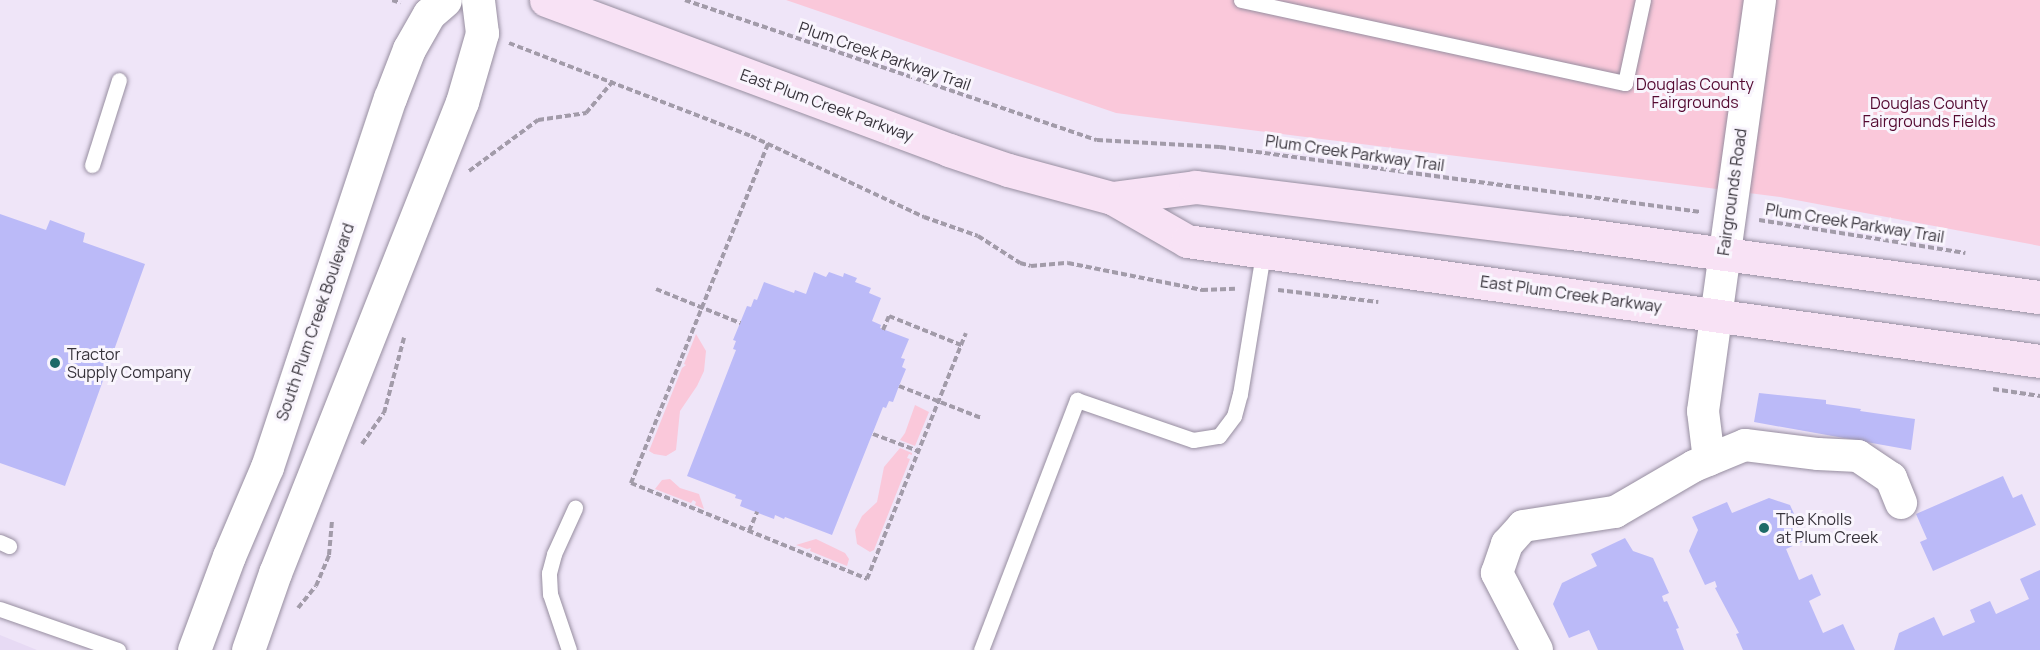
<!DOCTYPE html>
<style>
body{margin:0}
#map{position:relative;width:2040px;height:650px;overflow:hidden;background:#efe5f8;font-family:Manrope,sans-serif}
div>[style]{position:absolute}
[style*='--x']{left:calc(var(--x)*1px);top:calc(var(--y)*1px);width:calc(var(--w)*1px);rotate:calc(var(--a)*1deg)}
.built>*{inset:0;background:#e7daf4}
.green>*{inset:0;background:#fac8da}
.building>*{inset:0;background:#bbbaf8}
.path>*{height:4px;margin-top:-2px;transform-origin:0;background:repeating-linear-gradient(90deg,#a29ba9 0 6px,transparent 0 9px)}
.roads{filter:drop-shadow(0 0 2px #978ea0) drop-shadow(0 0 2px #978ea0)}
.service>*{height:15px;margin:-7.5px;padding:0 7.5px;transform-origin:7.5px;border-radius:7.5px;background:#fff}
.minor>*{height:32px;margin:-16px;padding:0 16px;transform-origin:16px;border-radius:16px;background:#fff}
.tertiary>*{height:33px;margin:-16.5px;padding:0 16.5px;transform-origin:16.5px;border-radius:16.5px;background:#fff}
.secondary>*{height:33px;margin:-16.5px;padding:0 16.5px;transform-origin:16.5px;border-radius:16.5px;background:#f8e2f5}
.dots>*{width:16px;height:16px;translate:-50% -50%;box-sizing:border-box;border:3px solid #f9f5fd;border-radius:50%}
span{translate:-50% -50%;white-space:nowrap;text-align:center;line-height:1.15;-webkit-text-stroke:6px #f9f5fd;paint-order:stroke}
.street-label{font-size:16px;color:#37333b}
.park-label{font-size:16px;color:#540a31}
.poi-label{font-size:16px;color:#37333b}
.left{translate:0 -50%;text-align:left}
</style>
<div id="map">
<div class="built">
<div style="clip-path:polygon(0 635px,37px 650px,0 650px)"></div>
</div>
<div class="green">
<div style="clip-path:polygon(786px 0,2040px 0,2040px 246px,1780px 197px,1116px 113px)"></div>
<div style="clip-path:polygon(696px 334px,706px 351px,704px 371px,697px 386px,680px 411px,676px 450px,666px 456px,654px 454px,649px 451px,682px 368px,686px 365px,684px 364px)"></div>
<div style="clip-path:polygon(915px 405px,929px 412px,915px 446px,900px 440px,905px 433px)"></div>
<div style="clip-path:polygon(900px 448px,912px 453px,912px 455px,909px 454px,907px 458px,910px 459px,874px 550px,870px 552px,857px 544px,855px 530px,862px 516px,877px 502px,884px 467px)"></div>
<div style="clip-path:polygon(670px 479px,680px 488px,699px 494px,704px 509px,695px 505px,696px 502px,693px 500px,691px 503px,655px 489px,662px 480px)"></div>
<div style="clip-path:polygon(816px 539px,845px 553px,849px 559px,847px 566px,810px 551px,811px 548px,807px 549px,796px 545px)"></div>
</div>
<div class="building">
<div style="clip-path:polygon(0 214px,46px 230px,50px 220px,66px 226px,85px 233px,83px 242px,145px 264px,65px 486px,0 463px)"></div>
<div style="clip-path:polygon(814px 272px,826px 277px,829px 272px,843px 277px,844px 273px,857px 278px,855px 282px,871px 288px,869px 293px,881px 298px,872px 321px,881px 325px,880px 328px,909px 339px,901px 358px,905px 359px,902px 367px,906px 369px,899px 386px,893px 402px,889px 401px,886px 408px,883px 407px,832px 535px,785px 517px,784px 519px,775px 515px,774px 519px,740px 506px,742px 500px,735px 498px,736px 495px,687px 476px,736px 350px,733px 349px,736px 341px,733px 340px,747px 306px,751px 307px,754px 299px,757px 300px,764px 282px,794px 293px,795px 290px,806px 294px)"></div>
<div style="clip-path:polygon(1759px 393px,1826px 400px,1826px 404px,1861px 409px,1860px 411px,1915px 419px,1911px 450px,1754px 422px)"></div>
<div style="clip-path:polygon(2003px 476px,2013px 498px,2022px 494px,2036px 525px,1933px 571px,1920px 542px,1927px 539px,1916px 514px)"></div>
<div style="clip-path:polygon(1769px 498px,1790px 505px,1806px 540px,1786px 549px,1799px 580px,1812px 574px,1821px 595px,1809px 601px,1823px 633px,1843px 624px,1855px 650px,1743px 650px,1736px 634px,1739px 633px,1715px 588px,1717px 587px,1715px 581px,1705px 585px,1689px 551px,1698px 530px,1692px 517px,1727px 502px,1732px 513px)"></div>
<div style="clip-path:polygon(1625px 538px,1633px 551px,1653px 558px,1669px 593px,1662px 596px,1664px 602px,1667px 601px,1679px 628px,1676px 629px,1684px 650px,1598px 650px,1589px 630px,1569px 638px,1553px 604px,1562px 583px,1597px 566px,1591px 554px)"></div>
<div style="clip-path:polygon(2040px 570px,2040px 650px,1894px 650px,1899px 633px,1934px 617px,1943px 636px,1975px 622px,1970px 610px,1990px 601px,1996px 614px,2029px 599px,2020px 579px)"></div>
</div>
<div class="path">
<div style="--x:392;--y:0;--w:9;--a:18"></div>
<div style="--x:685;--y:0;--w:435;--a:18.8"></div>
<div style="--x:1097;--y:140;--w:123;--a:3.3"></div>
<div style="--x:1220;--y:147;--w:485;--a:7.7"></div>
<div style="--x:509;--y:43;--w:259;--a:21"></div>
<div style="--x:751;--y:136;--w:191;--a:25.1"></div>
<div style="--x:924;--y:217;--w:57;--a:19.4"></div>
<div style="--x:978;--y:236;--w:50;--a:32.7"></div>
<div style="--x:1020;--y:263;--w:11;--a:15"></div>
<div style="--x:1031;--y:266;--w:37;--a:-5"></div>
<div style="--x:1068;--y:263;--w:137;--a:11.4"></div>
<div style="--x:1202;--y:290;--w:33;--a:-2"></div>
<div style="--x:768;--y:144;--w:366;--a:112"></div>
<div style="--x:631;--y:483;--w:255;--a:22.1"></div>
<div style="--x:867;--y:579;--w:265;--a:-68.1"></div>
<div style="--x:469;--y:171;--w:86;--a:-36.5"></div>
<div style="--x:538;--y:120;--w:49;--a:-8.3"></div>
<div style="--x:586;--y:113;--w:42;--a:-49.8"></div>
<div style="--x:1759;--y:220;--w:209;--a:9.1"></div>
<div style="--x:656;--y:289;--w:91;--a:22"></div>
<div style="--x:1278;--y:290;--w:101;--a:6.8"></div>
<div style="--x:883;--y:330;--w:15;--a:-67"></div>
<div style="--x:889;--y:316;--w:78;--a:21.9"></div>
<div style="--x:899;--y:386;--w:88;--a:21.3"></div>
<div style="--x:1993;--y:389;--w:48;--a:8.5"></div>
<div style="--x:873;--y:434;--w:48;--a:20.7"></div>
<div style="--x:362;--y:444;--w:38;--a:-55"></div>
<div style="--x:384;--y:413;--w:78;--a:-75.1"></div>
<div style="--x:749;--y:531;--w:21;--a:-67"></div>
<div style="--x:298;--y:608;--w:28;--a:-51"></div>
<div style="--x:316;--y:586;--w:34;--a:-67"></div>
<div style="--x:329;--y:555;--w:35;--a:-85"></div>
</div>
<div class="roads">
<div class="service">
<div style="--x:1241;--y:0;--w:393;--a:12.2"></div>
<div style="--x:1625;--y:83;--w:85;--a:-77.8"></div>
<div style="--x:92;--y:165;--w:89;--a:-72.4"></div>
<div style="--x:0;--y:542;--w:10;--a:24"></div>
<div style="--x:0;--y:609;--w:125;--a:19.2"></div>
<div style="--x:569;--y:650;--w:59;--a:-108.7"></div>
<div style="--x:550;--y:594;--w:21;--a:-93"></div>
<div style="--x:549;--y:573;--w:20;--a:-75"></div>
<div style="--x:554;--y:554;--w:51;--a:-65.5"></div>
<div style="--x:981;--y:650;--w:268;--a:-69"></div>
<div style="--x:1077;--y:400;--w:123;--a:19"></div>
<div style="--x:1193;--y:440;--w:26;--a:-9"></div>
<div style="--x:1219;--y:436;--w:25;--a:-53"></div>
<div style="--x:1234;--y:416;--w:23;--a:-75"></div>
<div style="--x:1240;--y:394;--w:143;--a:-80.7"></div>
</div>
<div class="minor">
<div style="--x:1709;--y:460;--w:49;--a:-97"></div>
<div style="--x:1703;--y:411;--w:415;--a:-82.1"></div>
<div style="--x:1537;--y:650;--w:87;--a:-117.5"></div>
<div style="--x:1497;--y:573;--w:31;--a:-71"></div>
<div style="--x:1507;--y:544;--w:24;--a:-48"></div>
<div style="--x:1523;--y:526;--w:93;--a:-8.7"></div>
<div style="--x:1615;--y:512;--w:91;--a:-30.2"></div>
<div style="--x:1694;--y:466;--w:55;--a:-22.4"></div>
<div style="--x:1745;--y:445;--w:74;--a:7"></div>
<div style="--x:1818;--y:454;--w:40;--a:2.9"></div>
<div style="--x:1858;--y:456;--w:40;--a:34"></div>
<div style="--x:1891;--y:478;--w:27;--a:68"></div>
</div>
<div class="tertiary">
<div style="--x:194;--y:650;--w:100;--a:-69.6"></div>
<div style="--x:229;--y:556;--w:97;--a:-66.9"></div>
<div style="--x:267;--y:467;--w:389;--a:-71.6"></div>
<div style="--x:390;--y:98;--w:53;--a:-68.8"></div>
<div style="--x:409;--y:49;--w:40;--a:-60.3"></div>
<div style="--x:429;--y:14;--w:21;--a:-41"></div>
<div style="--x:248;--y:650;--w:82;--a:-70.7"></div>
<div style="--x:275;--y:573;--w:507;--a:-68.35"></div>
<div style="--x:462;--y:102;--w:72;--a:-73.8"></div>
<div style="--x:482;--y:33;--w:33;--a:-97"></div>
</div>
<div class="secondary">
<div style="--x:546;--y:0;--w:430;--a:20.4"></div>
<div style="--x:949;--y:150;--w:62;--a:18.7"></div>
<div style="--x:1008;--y:170;--w:108;--a:15.1"></div>
<div style="--x:1112;--y:198;--w:86;--a:29.8"></div>
<div style="--x:1187;--y:241;--w:861;--a:8.01"></div>
<div style="--x:1112;--y:198;--w:84;--a:-7.5"></div>
<div style="--x:1195;--y:187;--w:372;--a:7"></div>
<div style="--x:1564;--y:232;--w:480;--a:7.8"></div>
</div>
</div>
<div class="dots">
<div style="left:55px;top:363px;background:#1e6a67"></div>
<div style="left:1764px;top:528px;background:#1e6a67"></div>
</div>
<div class="street-label">
<span style="left:885px;top:56px;rotate:19deg">Plum Creek Parkway Trail</span>
<span style="left:827px;top:105px;rotate:20deg">East Plum Creek Parkway</span>
<span style="left:1355px;top:153px;rotate:8deg">Plum Creek Parkway Trail</span>
<span style="left:1732px;top:192px;rotate:-82deg">Fairgrounds Road</span>
<span style="left:1855px;top:223px;rotate:9deg">Plum Creek Parkway Trail</span>
<span style="left:1571px;top:294px;rotate:8deg">East Plum Creek Parkway</span>
<span style="left:315px;top:322px;rotate:-71deg">South Plum Creek Boulevard</span>
</div>
<div class="park-label">
<span style="left:1695px;top:93px">Douglas County<br>Fairgrounds</span>
<span style="left:1929px;top:112px">Douglas County<br>Fairgrounds Fields</span>
</div>
<div class="poi-label">
<span class="left" style="left:67px;top:363px">Tractor<br>Supply Company</span>
<span class="left" style="left:1776px;top:528px">The Knolls<br>at Plum Creek</span>
</div>
</div>
